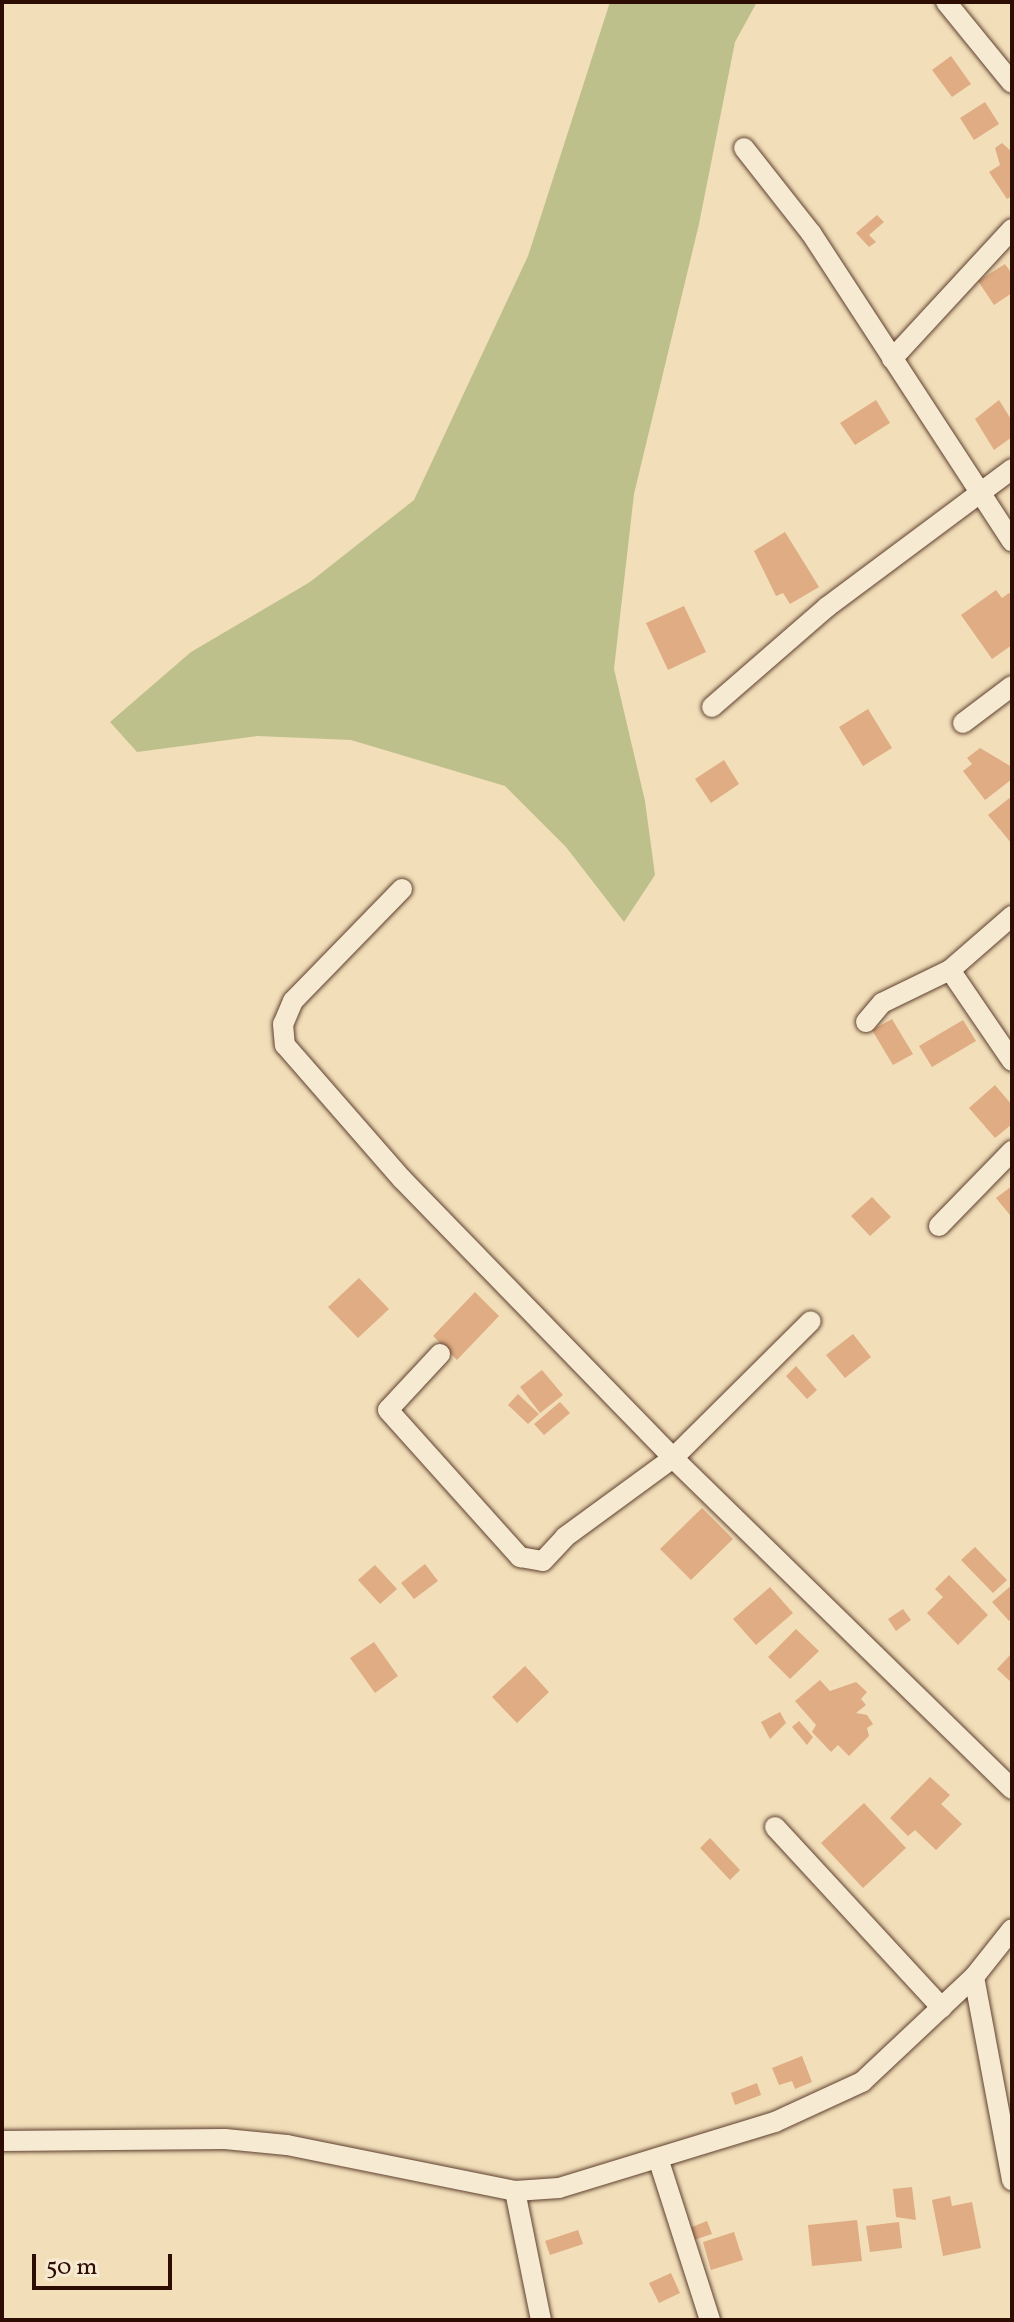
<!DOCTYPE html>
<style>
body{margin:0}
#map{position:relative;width:1014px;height:2322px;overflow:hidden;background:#f2deb9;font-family:Vollkorn,serif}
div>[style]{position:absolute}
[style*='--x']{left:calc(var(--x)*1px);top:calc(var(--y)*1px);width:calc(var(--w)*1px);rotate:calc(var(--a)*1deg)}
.green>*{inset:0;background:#bec08c}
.building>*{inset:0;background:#dfac83}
.roads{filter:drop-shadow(0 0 2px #5e402f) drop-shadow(0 0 2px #5e402f)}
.minor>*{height:20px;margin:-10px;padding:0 10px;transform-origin:10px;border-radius:10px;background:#f7ead2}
span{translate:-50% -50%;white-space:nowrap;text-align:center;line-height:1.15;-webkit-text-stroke:6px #f7ead2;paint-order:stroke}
.frame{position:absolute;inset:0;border:4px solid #2d0c01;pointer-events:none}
.scale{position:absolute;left:32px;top:2254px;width:140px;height:36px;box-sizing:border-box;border:4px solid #2d0c01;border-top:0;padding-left:10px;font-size:24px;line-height:28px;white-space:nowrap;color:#2d0c01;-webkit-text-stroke:6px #f7ead2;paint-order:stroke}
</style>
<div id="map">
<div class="green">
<div style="clip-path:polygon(610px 2px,757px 2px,735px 42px,699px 224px,634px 494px,614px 669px,645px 801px,655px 875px,624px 922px,566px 847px,505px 786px,351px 740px,257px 736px,137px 752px,110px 722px,191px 652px,310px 582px,414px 500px,528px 256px)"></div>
</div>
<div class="building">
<div style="clip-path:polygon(951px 56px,971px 84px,952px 97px,932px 70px)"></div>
<div style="clip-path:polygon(985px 102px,999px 124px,974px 140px,960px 118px)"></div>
<div style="clip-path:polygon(1002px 143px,1012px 152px,1012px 196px,1007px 199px,989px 172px,1000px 165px,995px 148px)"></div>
<div style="clip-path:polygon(877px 215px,884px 222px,869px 235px,876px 242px,869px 247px,856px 233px)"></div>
<div style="clip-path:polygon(1005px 264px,1012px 274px,1012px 293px,994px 305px,978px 281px)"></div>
<div style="clip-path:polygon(876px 400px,890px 423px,855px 445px,840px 423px)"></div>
<div style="clip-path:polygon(999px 400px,1012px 421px,1012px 437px,994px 450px,975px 419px)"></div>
<div style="clip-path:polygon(785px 532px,819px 587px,790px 604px,783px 593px,776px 596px,754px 551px)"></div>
<div style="clip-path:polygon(996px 590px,1002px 598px,1009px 593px,1012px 597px,1012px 645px,992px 659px,961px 615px)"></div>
<div style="clip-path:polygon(684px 606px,706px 652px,668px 670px,646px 623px)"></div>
<div style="clip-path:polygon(868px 709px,892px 748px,863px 766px,839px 727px)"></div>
<div style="clip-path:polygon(980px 748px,1012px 767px,1012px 779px,985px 800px,963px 771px,972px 764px,967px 758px)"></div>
<div style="clip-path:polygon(724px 760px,739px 784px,711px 803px,695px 779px)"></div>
<div style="clip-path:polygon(1012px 796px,1012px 844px,988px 815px)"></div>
<div style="clip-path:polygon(892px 1019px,913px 1054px,893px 1065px,872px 1030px)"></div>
<div style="clip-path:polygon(963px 1020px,976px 1041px,932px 1067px,919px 1046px)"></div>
<div style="clip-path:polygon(995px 1085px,1012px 1105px,1012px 1124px,995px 1138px,969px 1108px)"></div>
<div style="clip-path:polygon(1012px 1186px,1012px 1214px,1010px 1215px,996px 1198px)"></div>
<div style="clip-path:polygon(872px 1197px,891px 1217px,870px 1236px,851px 1216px)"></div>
<div style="clip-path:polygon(359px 1278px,389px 1309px,358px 1338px,328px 1307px)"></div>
<div style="clip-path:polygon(475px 1292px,499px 1316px,457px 1360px,433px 1336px)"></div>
<div style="clip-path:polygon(853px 1334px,871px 1357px,845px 1378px,826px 1355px)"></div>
<div style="clip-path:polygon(796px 1366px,817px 1390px,807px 1399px,786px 1376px)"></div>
<div style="clip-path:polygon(542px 1370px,563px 1395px,540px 1413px,520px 1387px)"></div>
<div style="clip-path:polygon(518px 1394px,539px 1414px,528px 1424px,508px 1405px)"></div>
<div style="clip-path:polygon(560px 1402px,570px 1413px,544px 1435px,534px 1424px)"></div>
<div style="clip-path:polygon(702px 1508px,733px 1539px,691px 1580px,660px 1549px)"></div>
<div style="clip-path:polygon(975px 1547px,1007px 1580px,993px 1593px,961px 1560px)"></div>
<div style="clip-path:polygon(425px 1564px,438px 1581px,414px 1599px,401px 1583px)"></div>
<div style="clip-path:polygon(375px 1565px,397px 1589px,380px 1604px,358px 1580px)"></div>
<div style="clip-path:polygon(949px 1575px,988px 1615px,958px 1645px,927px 1613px,943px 1597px,935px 1589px)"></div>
<div style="clip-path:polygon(1012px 1585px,1012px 1618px,1009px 1621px,992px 1602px)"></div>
<div style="clip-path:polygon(770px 1587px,793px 1613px,756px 1645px,733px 1619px)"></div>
<div style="clip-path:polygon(903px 1609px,911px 1620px,896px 1631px,888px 1619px)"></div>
<div style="clip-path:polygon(796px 1629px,819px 1651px,790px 1679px,768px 1657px)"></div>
<div style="clip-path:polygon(374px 1642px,398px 1676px,375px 1693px,350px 1658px)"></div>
<div style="clip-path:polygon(1012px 1653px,1012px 1683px,997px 1669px)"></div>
<div style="clip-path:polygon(525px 1666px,549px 1692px,517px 1723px,492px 1697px)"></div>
<div style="clip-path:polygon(820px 1680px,830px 1691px,856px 1682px,867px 1692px,861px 1699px,866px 1705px,856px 1713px,867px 1715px,873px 1724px,867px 1728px,869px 1736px,849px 1756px,838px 1745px,831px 1752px,812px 1732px,816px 1725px,795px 1701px)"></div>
<div style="clip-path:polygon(780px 1712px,786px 1723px,770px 1739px,761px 1722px)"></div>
<div style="clip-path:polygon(799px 1721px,813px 1737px,807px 1745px,792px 1727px)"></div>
<div style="clip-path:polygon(930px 1777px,950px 1795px,941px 1804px,962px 1824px,936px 1850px,915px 1830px,908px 1836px,890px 1818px)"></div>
<div style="clip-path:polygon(864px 1803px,906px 1848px,863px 1888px,821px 1843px)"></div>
<div style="clip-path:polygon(710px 1838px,740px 1870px,730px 1880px,700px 1848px)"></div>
<div style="clip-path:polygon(802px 2056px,812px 2082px,795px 2089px,792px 2081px,779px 2085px,772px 2068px)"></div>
<div style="clip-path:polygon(757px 2083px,761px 2095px,735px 2105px,731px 2093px)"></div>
<div style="clip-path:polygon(912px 2187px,916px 2220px,896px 2217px,893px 2189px)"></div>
<div style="clip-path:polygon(950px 2196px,952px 2206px,972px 2202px,981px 2248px,943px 2256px,932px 2200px)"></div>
<div style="clip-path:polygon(857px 2220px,862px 2261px,812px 2266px,808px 2225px)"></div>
<div style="clip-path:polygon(707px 2221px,712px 2234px,691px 2241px,687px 2229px)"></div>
<div style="clip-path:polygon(899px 2222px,902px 2248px,870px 2252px,866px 2226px)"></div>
<div style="clip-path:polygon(578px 2230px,583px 2244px,550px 2255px,545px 2241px)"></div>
<div style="clip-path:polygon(734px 2232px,743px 2260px,711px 2270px,703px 2242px)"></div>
<div style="clip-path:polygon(671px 2273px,680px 2293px,659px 2303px,649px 2283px)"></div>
</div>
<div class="roads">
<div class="minor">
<div style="--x:946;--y:2;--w:104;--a:50.8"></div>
<div style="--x:744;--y:148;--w:108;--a:51.8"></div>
<div style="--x:811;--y:233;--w:368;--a:56.9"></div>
<div style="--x:892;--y:359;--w:177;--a:-47.3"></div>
<div style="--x:712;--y:707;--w:152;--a:-41"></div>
<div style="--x:827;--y:607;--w:231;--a:-36.7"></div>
<div style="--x:963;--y:723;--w:61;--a:-37.1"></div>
<div style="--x:402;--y:889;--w:156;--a:134.2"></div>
<div style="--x:293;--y:1001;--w:25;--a:113"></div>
<div style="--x:283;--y:1024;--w:21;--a:85"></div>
<div style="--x:285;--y:1045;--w:178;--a:48.9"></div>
<div style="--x:402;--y:1179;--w:389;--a:45.8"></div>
<div style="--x:673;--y:1458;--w:474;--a:44.3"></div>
<div style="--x:1012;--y:916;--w:82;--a:138.9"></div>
<div style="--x:950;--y:970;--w:110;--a:55.7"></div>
<div style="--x:866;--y:1022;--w:25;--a:-50"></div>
<div style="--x:882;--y:1003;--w:76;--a:-25.9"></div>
<div style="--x:939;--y:1226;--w:105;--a:-45.8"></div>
<div style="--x:440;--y:1354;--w:76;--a:132.9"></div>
<div style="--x:388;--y:1410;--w:198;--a:48.1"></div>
<div style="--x:520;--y:1557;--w:23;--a:10"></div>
<div style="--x:543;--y:1561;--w:33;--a:-47"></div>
<div style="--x:565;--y:1537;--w:134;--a:-36.2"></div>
<div style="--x:673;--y:1458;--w:194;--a:-44.8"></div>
<div style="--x:775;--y:1827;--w:246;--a:47.3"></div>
<div style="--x:974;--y:1977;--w:207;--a:79.4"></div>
<div style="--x:2;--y:2141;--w:223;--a:-0.5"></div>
<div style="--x:225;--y:2139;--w:62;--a:5.5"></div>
<div style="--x:287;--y:2145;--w:233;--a:11.4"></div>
<div style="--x:515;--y:2191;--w:44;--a:-3.9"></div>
<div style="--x:559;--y:2188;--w:226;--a:-17"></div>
<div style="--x:775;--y:2122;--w:96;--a:-24.7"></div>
<div style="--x:862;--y:2082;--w:154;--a:-43.2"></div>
<div style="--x:974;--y:1977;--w:61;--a:-51.6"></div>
<div style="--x:658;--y:2158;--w:170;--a:72.2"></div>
<div style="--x:515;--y:2191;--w:132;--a:78.6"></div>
</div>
</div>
<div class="frame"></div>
<div class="scale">50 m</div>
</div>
